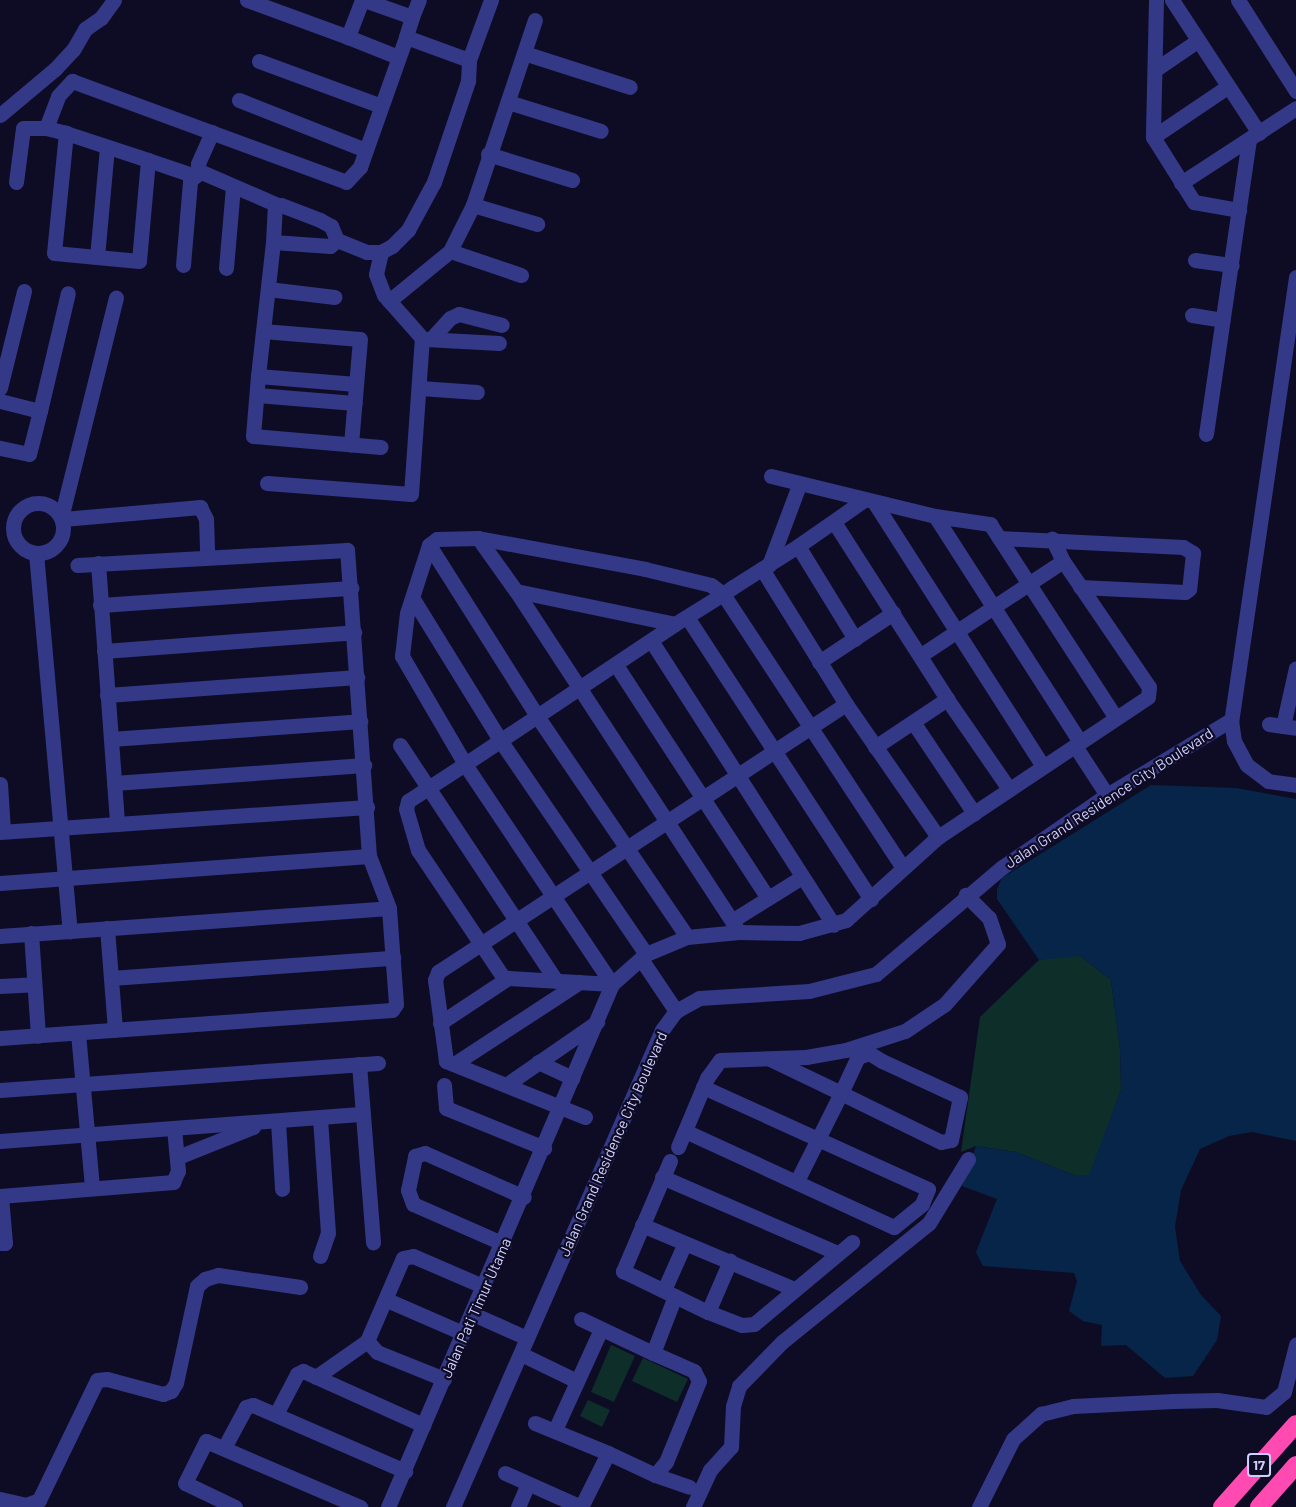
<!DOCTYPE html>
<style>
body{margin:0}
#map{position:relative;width:1296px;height:1507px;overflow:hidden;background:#0e0c24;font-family:Barlow,sans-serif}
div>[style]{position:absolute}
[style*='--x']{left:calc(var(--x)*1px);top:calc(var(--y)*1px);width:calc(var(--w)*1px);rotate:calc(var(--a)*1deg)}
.green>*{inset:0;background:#0e2e2a}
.water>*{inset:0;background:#072548}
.minor>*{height:15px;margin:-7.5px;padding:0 7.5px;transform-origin:7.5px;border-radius:7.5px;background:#333887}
.minor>.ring{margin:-7.5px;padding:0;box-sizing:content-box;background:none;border:15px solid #333887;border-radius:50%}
.highway>*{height:18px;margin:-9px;padding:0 9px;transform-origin:9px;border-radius:9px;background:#ff4ab2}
span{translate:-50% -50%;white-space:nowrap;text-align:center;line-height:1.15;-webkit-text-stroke:4.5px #0e0c24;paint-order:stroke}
.shield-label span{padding:2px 4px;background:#0e0c24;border:2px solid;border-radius:4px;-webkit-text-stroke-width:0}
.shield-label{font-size:14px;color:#d0cfff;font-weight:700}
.street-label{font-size:15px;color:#d0cfff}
</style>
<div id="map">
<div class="green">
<div style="clip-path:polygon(1053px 956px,1080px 956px,1111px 980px,1120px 1049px,1121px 1090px,1090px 1176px,1074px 1175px,1016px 1152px,976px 1146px,961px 1152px,980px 1017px,1039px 960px)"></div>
<div style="clip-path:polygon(611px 1345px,635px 1356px,614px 1402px,591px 1392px)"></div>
<div style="clip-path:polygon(643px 1358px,688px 1379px,677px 1402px,632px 1381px)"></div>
<div style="clip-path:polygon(588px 1400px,610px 1410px,602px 1427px,580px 1416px)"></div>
</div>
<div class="water">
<div style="clip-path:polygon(1151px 785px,1236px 788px,1296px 799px,1296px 1141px,1252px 1132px,1229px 1136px,1200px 1149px,1181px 1190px,1175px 1227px,1180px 1261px,1201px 1295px,1221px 1316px,1217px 1340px,1193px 1376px,1165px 1378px,1126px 1345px,1101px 1346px,1102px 1325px,1083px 1321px,1069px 1311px,1077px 1281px,1074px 1273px,983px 1266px,976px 1252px,997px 1199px,962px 1186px,976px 1146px,1016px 1152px,1074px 1175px,1089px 1175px,1121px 1090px,1120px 1049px,1111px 980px,1080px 956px,1039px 960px,997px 899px,997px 889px,1002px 878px)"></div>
</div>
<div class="minor">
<div style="--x:247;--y:0;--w:108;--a:20.1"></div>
<div style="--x:362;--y:0;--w:40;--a:111"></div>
<div style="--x:348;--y:37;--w:54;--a:21.8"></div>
<div style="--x:364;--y:0;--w:51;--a:19.5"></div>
<div style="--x:412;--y:17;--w:21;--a:107"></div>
<div style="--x:1156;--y:0;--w:137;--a:91.3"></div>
<div style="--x:1153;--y:137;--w:77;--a:57.8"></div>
<div style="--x:1194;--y:202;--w:46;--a:10.1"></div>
<div style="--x:1172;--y:0;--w:159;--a:56.8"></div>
<div style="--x:1238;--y:0;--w:108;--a:57.5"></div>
<div style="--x:412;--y:17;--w:18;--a:-68"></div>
<div style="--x:524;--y:53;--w:111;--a:17.8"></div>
<div style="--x:259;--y:61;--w:130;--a:20.2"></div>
<div style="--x:1156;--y:69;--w:50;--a:-34.3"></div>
<div style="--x:239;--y:100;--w:136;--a:21.6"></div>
<div style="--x:508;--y:102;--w:97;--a:17.3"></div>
<div style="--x:0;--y:115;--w:72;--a:-39.9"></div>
<div style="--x:55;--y:69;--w:26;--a:-47"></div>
<div style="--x:73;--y:50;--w:24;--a:-60"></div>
<div style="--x:85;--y:29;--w:19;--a:-35"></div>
<div style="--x:101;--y:18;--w:22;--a:-54"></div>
<div style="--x:46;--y:128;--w:21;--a:14"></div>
<div style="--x:66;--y:133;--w:86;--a:18.2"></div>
<div style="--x:148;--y:160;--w:101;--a:95.1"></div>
<div style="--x:139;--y:261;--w:85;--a:-174.6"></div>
<div style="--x:54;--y:253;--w:121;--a:-84.3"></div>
<div style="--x:212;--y:132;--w:35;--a:114"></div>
<div style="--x:198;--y:164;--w:7;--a:82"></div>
<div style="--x:199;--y:171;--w:86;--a:23.3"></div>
<div style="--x:1153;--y:137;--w:89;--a:-34"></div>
<div style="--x:488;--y:154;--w:88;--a:17.2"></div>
<div style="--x:148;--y:160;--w:50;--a:18.8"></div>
<div style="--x:16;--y:182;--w:54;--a:-82.6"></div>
<div style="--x:23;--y:128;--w:23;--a:0"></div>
<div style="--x:46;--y:128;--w:34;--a:-69"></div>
<div style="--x:58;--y:96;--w:21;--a:-47"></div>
<div style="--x:72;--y:81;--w:292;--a:20.2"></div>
<div style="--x:346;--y:182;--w:21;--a:-47"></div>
<div style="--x:360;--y:167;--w:138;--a:-70.5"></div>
<div style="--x:406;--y:37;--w:67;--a:20.1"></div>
<div style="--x:1181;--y:183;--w:137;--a:-33.1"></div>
<div style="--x:473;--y:205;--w:67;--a:16.5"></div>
<div style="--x:337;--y:240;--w:9;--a:139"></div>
<div style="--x:330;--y:246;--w:57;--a:-176"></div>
<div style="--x:273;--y:242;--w:35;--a:-87"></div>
<div style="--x:275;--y:207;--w:6;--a:-18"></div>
<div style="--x:281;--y:205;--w:42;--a:21"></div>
<div style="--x:320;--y:220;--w:13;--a:29"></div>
<div style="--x:331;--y:226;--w:15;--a:67"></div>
<div style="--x:337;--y:240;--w:32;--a:22"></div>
<div style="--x:367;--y:252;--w:14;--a:0"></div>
<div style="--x:381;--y:252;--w:13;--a:-29"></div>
<div style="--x:392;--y:246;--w:23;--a:-45"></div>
<div style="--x:408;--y:230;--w:55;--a:-61.6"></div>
<div style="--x:434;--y:182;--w:107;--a:-71.4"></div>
<div style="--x:468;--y:81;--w:21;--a:-87"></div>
<div style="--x:469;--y:60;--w:64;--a:-69.9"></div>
<div style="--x:273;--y:242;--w:135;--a:96.4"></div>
<div style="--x:258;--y:376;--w:98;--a:4.7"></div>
<div style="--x:450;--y:251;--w:75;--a:18.7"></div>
<div style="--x:97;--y:257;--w:110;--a:-84.8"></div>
<div style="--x:1195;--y:260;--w:37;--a:8"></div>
<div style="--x:183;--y:265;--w:84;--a:-85.2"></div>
<div style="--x:190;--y:181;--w:13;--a:-48"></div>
<div style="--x:226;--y:268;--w:81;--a:-85.1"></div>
<div style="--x:1296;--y:277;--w:448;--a:98.3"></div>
<div style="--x:1231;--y:720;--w:21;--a:82"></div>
<div style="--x:1234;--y:741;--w:27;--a:62"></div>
<div style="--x:1247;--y:765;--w:26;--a:37"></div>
<div style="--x:1268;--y:781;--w:28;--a:8"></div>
<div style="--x:268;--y:289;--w:67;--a:6.8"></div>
<div style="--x:389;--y:301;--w:79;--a:-39.3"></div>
<div style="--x:450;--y:251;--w:51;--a:-63.4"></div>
<div style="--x:473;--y:205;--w:195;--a:-71.5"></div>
<div style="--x:1192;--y:315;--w:31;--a:9"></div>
<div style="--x:263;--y:331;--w:97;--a:4.7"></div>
<div style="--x:360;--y:339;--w:106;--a:94.9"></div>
<div style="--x:425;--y:339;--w:74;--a:3.1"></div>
<div style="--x:431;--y:339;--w:28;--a:-48"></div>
<div style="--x:450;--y:318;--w:10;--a:-24"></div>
<div style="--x:459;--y:314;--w:44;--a:14.3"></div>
<div style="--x:258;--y:376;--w:60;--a:94.8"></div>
<div style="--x:253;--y:436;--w:128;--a:4.9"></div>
<div style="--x:0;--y:388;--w:100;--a:-76.1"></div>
<div style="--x:420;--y:388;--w:57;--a:4"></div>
<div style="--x:257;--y:395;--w:98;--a:4.7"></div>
<div style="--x:0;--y:401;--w:41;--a:14"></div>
<div style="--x:40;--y:411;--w:44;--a:104.3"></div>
<div style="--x:29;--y:454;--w:30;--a:-168"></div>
<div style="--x:40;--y:411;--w:121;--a:-76.7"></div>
<div style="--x:1206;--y:434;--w:296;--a:-81.7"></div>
<div style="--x:771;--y:476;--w:169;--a:13.7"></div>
<div style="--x:935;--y:516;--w:56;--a:8.3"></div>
<div style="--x:990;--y:524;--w:231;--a:57"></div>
<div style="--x:267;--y:483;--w:144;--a:4.4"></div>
<div style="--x:411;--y:494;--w:156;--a:-86"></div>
<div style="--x:422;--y:338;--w:57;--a:-131.5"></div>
<div style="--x:384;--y:295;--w:22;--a:-111"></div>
<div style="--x:376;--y:274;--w:23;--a:-77"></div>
<div style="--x:864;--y:500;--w:80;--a:145.1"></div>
<div style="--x:798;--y:546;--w:77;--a:147.8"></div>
<div style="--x:733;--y:587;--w:12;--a:145"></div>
<div style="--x:723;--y:594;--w:57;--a:148"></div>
<div style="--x:675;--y:624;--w:252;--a:146.3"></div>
<div style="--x:465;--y:764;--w:125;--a:-120.3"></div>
<div style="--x:402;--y:656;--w:43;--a:-83.4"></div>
<div style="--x:407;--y:613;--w:71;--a:-72.1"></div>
<div style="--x:429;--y:545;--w:10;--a:-37"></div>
<div style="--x:437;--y:539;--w:41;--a:-1.4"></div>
<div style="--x:478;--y:538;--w:170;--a:10.5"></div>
<div style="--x:645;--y:569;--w:68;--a:13.6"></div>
<div style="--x:711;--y:585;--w:15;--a:37"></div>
<div style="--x:723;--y:594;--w:326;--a:56.7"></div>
<div style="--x:874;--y:502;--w:313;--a:57.4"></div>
<div class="ring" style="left:13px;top:503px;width:35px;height:35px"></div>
<div style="--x:62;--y:514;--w:223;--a:-76"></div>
<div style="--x:935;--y:516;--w:269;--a:57.3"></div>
<div style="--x:63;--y:519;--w:138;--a:-5"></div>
<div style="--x:200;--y:507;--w:13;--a:63"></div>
<div style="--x:206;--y:519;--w:37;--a:88"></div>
<div style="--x:834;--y:522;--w:210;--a:57.4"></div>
<div style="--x:947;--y:699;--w:109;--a:55.4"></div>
<div style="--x:478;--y:538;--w:65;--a:54.4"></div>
<div style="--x:516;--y:591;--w:407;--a:56.8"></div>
<div style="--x:999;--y:538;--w:184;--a:2.8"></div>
<div style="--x:1183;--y:547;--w:12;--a:31"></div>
<div style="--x:1193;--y:553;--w:36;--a:96"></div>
<div style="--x:1189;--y:589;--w:5;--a:143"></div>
<div style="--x:1185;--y:592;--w:105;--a:-177.3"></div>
<div style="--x:429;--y:545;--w:202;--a:57.7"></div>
<div style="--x:537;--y:716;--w:267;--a:55.8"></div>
<div style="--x:798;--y:546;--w:109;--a:58.5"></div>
<div style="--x:36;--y:553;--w:380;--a:84.9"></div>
<div style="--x:98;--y:563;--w:262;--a:85.8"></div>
<div style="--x:769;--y:565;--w:85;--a:-69.4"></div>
<div style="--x:762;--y:569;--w:159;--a:58.1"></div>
<div style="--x:846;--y:704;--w:162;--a:55.3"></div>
<div style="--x:516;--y:591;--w:162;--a:11.7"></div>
<div style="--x:413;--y:599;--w:166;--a:58.3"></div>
<div style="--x:500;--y:740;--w:259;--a:55.7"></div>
<div style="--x:100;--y:605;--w:252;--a:-3.9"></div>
<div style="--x:687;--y:617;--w:337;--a:56.9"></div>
<div style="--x:652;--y:642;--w:336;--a:57.3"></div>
<div style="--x:104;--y:651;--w:251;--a:-4.3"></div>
<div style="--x:921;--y:655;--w:170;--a:-33.5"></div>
<div style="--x:819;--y:662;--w:89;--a:-33.5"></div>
<div style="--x:616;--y:665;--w:278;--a:56.9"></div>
<div style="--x:107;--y:695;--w:251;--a:-4.1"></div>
<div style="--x:913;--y:722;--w:110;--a:56.2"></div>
<div style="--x:1269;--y:724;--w:27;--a:8"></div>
<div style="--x:1283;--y:726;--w:59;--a:-77.4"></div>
<div style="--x:111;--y:739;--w:250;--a:-4.1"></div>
<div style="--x:400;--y:745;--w:283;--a:56.5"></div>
<div style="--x:1075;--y:746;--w:59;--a:56.9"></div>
<div style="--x:875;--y:747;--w:87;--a:-33.7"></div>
<div style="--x:114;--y:783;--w:251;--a:-4.1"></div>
<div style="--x:0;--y:784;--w:47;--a:86.3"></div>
<div style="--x:0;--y:832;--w:368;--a:-3.9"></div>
<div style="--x:0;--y:883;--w:370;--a:-4.2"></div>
<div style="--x:733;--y:920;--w:81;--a:-31.9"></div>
<div style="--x:107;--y:928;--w:102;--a:85.5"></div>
<div style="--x:31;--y:933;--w:103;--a:86.1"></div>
<div style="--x:0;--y:936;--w:390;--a:-4.1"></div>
<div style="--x:641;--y:959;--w:63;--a:56.1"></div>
<div style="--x:111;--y:978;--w:283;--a:-4.1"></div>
<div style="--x:0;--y:986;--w:34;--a:-3"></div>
<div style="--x:440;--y:1023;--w:82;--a:-33.5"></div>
<div style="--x:508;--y:978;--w:104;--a:3.3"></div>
<div style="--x:612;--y:984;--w:45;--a:-41.4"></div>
<div style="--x:646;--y:954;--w:44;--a:-22.5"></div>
<div style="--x:687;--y:937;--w:52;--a:-5.5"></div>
<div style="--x:739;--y:932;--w:60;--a:1"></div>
<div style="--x:799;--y:933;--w:49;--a:-15.5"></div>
<div style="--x:846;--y:920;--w:124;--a:-42.1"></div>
<div style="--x:938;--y:837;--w:252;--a:-33.7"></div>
<div style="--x:1148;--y:697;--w:10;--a:-84"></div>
<div style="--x:1149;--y:687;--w:153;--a:-124.3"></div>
<div style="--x:1063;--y:561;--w:25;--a:-116"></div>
<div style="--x:78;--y:1033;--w:156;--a:84.8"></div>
<div style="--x:0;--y:1038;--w:393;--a:-4.1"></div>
<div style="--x:392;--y:1010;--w:7;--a:-56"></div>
<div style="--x:396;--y:1004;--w:96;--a:-94.2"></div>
<div style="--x:389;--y:908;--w:56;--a:-111"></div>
<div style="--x:369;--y:856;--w:307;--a:-94.1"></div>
<div style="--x:347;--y:550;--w:270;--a:176.8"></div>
<div style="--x:866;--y:1044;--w:9;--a:72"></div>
<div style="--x:869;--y:1053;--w:15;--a:32"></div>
<div style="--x:882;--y:1061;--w:86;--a:24.8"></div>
<div style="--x:960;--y:1097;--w:44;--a:101.8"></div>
<div style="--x:951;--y:1140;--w:10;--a:169"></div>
<div style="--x:941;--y:1142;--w:111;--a:-153.9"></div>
<div style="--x:841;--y:1093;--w:40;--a:-65"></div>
<div style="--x:858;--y:1057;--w:12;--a:-20"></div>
<div style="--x:770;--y:1059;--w:79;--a:25.6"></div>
<div style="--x:841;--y:1093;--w:98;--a:116.6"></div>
<div style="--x:538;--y:1062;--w:38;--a:25"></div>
<div style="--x:359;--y:1064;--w:179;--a:85.5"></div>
<div style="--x:454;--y:1064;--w:150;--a:-33.1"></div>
<div style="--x:444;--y:1085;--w:23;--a:85"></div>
<div style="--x:446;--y:1108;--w:106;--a:22.2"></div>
<div style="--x:506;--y:1085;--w:111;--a:-34.7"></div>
<div style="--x:0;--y:1090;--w:379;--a:-4.1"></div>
<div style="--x:585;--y:1117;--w:150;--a:-158.1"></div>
<div style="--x:446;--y:1061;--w:82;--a:-97.7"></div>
<div style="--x:435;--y:980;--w:9;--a:-69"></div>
<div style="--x:438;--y:972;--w:488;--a:-33.3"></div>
<div style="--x:278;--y:1121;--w:68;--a:86.6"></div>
<div style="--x:685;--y:1131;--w:230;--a:24.7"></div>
<div style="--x:894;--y:1227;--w:36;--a:-39"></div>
<div style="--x:922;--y:1204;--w:16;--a:-68"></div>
<div style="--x:928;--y:1189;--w:247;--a:-155.6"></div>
<div style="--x:0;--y:1141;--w:364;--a:-4.3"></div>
<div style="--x:678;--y:1147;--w:75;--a:-67.2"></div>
<div style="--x:707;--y:1078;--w:22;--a:-54"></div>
<div style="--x:720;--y:1060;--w:86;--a:-2"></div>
<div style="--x:806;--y:1057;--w:41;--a:-9.9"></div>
<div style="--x:846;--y:1050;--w:62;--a:-17.9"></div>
<div style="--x:905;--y:1031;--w:48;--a:-34"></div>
<div style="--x:945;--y:1004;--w:80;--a:-48.5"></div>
<div style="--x:998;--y:944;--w:28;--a:-109"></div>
<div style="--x:989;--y:918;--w:33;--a:-135"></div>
<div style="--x:178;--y:1157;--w:81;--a:-21.8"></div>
<div style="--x:670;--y:1161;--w:120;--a:113.1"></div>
<div style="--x:623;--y:1271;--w:94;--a:25.8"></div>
<div style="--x:708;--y:1312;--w:36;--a:21"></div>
<div style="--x:742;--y:1325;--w:12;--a:-5"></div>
<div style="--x:754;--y:1324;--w:128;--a:-39.9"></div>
<div style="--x:662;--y:1177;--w:189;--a:23.4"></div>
<div style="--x:0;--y:1196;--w:174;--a:-4.6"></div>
<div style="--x:173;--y:1182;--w:12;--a:-66"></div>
<div style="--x:178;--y:1171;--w:43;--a:-95.3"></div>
<div style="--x:642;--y:1225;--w:163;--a:22.8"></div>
<div style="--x:0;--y:1243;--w:5;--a:0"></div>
<div style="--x:5;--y:1243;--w:47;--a:-94.9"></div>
<div style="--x:504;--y:1244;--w:99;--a:-156.3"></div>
<div style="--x:413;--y:1204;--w:15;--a:-110"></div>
<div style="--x:408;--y:1190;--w:35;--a:-78"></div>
<div style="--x:415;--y:1156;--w:10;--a:-17"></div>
<div style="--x:425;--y:1153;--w:108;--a:24"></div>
<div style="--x:320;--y:1256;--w:24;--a:-71"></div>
<div style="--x:328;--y:1233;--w:115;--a:-94"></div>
<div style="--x:664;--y:1290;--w:49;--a:-66"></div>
<div style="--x:387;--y:1300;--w:83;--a:23.5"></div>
<div style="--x:708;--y:1312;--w:56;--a:-66.7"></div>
<div style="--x:473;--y:1314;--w:59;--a:24"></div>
<div style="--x:581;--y:1319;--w:80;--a:25.3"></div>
<div style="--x:653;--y:1353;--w:61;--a:-68.9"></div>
<div style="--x:521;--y:1354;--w:62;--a:25.7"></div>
<div style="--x:316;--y:1377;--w:62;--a:-35.2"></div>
<div style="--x:444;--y:1379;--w:72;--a:-158.1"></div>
<div style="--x:377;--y:1352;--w:15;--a:-132"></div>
<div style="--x:367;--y:1341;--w:90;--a:-66.6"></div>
<div style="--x:403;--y:1258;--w:10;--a:-11"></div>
<div style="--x:413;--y:1256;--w:78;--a:23.3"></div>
<div style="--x:276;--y:1414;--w:45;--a:-62.3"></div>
<div style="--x:297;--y:1374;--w:7;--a:-27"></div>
<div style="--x:303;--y:1371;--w:132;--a:24.2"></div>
<div style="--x:555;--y:1430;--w:111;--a:-65.5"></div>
<div style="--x:225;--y:1446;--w:44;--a:-61.7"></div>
<div style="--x:246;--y:1407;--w:7;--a:-16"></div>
<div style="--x:253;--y:1405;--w:166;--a:23.5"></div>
<div style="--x:608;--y:1453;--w:52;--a:25.1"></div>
<div style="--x:655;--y:1475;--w:17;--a:-50"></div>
<div style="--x:666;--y:1462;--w:87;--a:-67.8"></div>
<div style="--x:699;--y:1381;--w:11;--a:-117"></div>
<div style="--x:694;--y:1371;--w:45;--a:-156.3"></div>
<div style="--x:505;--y:1473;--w:83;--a:24.1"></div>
<div style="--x:581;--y:1507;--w:60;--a:-63.4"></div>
<div style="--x:608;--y:1453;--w:79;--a:-157.7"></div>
<div style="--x:655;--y:1475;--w:36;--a:19"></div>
<div style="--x:0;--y:1499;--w:27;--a:13"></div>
<div style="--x:26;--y:1505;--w:14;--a:-21"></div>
<div style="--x:39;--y:1500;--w:133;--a:-64.2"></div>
<div style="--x:97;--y:1380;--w:10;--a:-6"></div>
<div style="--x:107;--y:1379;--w:58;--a:15"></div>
<div style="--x:163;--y:1394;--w:9;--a:-21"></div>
<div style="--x:171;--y:1391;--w:9;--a:-58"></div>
<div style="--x:176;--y:1383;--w:99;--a:-77.8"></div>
<div style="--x:197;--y:1286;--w:11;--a:-41"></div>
<div style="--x:205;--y:1279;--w:14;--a:-17"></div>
<div style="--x:218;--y:1275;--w:83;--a:8.3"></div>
<div style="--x:235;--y:1507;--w:55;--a:-154.4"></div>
<div style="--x:185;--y:1483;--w:47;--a:-63.4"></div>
<div style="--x:206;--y:1441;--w:168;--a:23.2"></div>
<div style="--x:388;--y:1507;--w:569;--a:-66.81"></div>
<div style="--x:612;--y:984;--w:265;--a:-123.8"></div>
<div style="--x:465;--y:764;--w:68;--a:147"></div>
<div style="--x:408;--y:801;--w:8;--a:104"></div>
<div style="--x:406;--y:809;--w:43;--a:73.7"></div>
<div style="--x:418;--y:850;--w:156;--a:56.2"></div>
<div style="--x:453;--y:1507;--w:521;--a:-66.34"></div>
<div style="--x:662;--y:1030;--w:24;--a:-54"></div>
<div style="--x:676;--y:1011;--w:26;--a:-29"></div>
<div style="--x:699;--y:998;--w:110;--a:-3.6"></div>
<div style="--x:809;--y:991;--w:69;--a:-14.2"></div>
<div style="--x:876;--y:974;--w:164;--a:-40.3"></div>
<div style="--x:1001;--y:868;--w:129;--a:-34.6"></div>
<div style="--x:1107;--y:795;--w:145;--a:-31.2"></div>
<div style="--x:518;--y:1507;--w:25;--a:-67"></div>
<div style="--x:693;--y:1507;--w:41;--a:-65.3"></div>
<div style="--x:710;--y:1470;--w:31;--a:-48"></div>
<div style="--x:731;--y:1447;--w:41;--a:-87.2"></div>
<div style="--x:733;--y:1406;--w:21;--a:-73"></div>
<div style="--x:739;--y:1386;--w:62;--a:-45.7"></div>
<div style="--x:782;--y:1342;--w:189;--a:-39"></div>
<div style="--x:929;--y:1223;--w:75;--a:-58.6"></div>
<div style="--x:979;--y:1507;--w:76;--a:-63.4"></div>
<div style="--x:1013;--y:1439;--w:38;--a:-42"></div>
<div style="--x:1041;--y:1414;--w:33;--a:-14"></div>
<div style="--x:1073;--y:1406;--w:100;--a:-2.9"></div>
<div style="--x:1173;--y:1401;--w:44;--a:-1.3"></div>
<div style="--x:1217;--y:1400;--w:49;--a:8.1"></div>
<div style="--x:1266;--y:1407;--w:23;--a:-40"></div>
<div style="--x:1284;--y:1392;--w:49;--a:-75.7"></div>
</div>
<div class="highway">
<div style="--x:1222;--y:1507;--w:111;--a:-48.3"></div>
<div style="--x:1259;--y:1507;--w:56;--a:-48.6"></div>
</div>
<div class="shield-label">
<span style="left:1259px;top:1465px">17</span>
</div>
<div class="street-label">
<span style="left:1109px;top:798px;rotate:-33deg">Jalan Grand Residence City Boulevard</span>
<span style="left:613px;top:1144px;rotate:-66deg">Jalan Grand Residence City Boulevard</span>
<span style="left:476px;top:1308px;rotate:-66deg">Jalan Pati Timur Utama</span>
</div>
</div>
